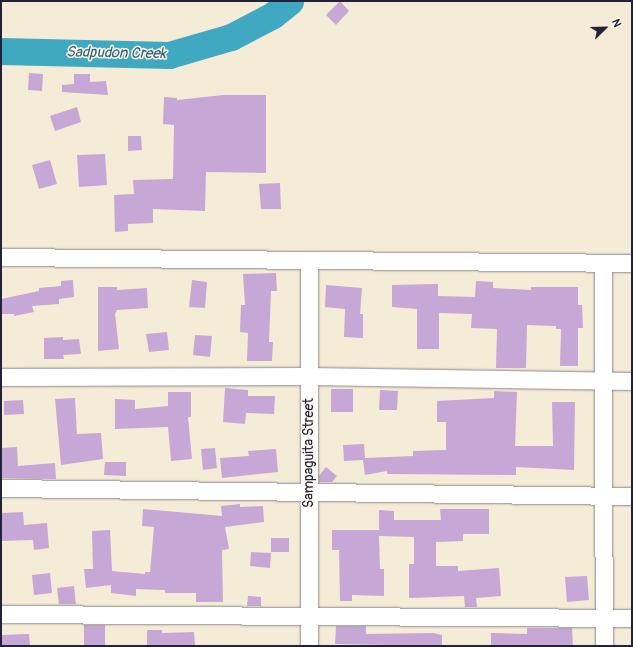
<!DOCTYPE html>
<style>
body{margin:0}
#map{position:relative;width:633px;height:647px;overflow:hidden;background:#f5ecd7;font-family:Pangolin,sans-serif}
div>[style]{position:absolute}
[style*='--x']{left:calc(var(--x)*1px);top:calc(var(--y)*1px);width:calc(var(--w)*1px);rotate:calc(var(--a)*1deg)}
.river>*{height:27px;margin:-13.5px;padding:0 13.5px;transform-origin:13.5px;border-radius:13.5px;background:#41a8c1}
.building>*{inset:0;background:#c7a7d5}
.roads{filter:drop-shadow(0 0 1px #8c8789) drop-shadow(0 0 1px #8c8789)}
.minor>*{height:17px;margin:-8.5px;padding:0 8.5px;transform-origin:8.5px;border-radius:8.5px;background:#fff}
span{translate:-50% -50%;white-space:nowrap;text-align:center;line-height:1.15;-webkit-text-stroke:3px #fbf7ec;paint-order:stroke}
.street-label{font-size:14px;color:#22223b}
.water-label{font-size:15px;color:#305e77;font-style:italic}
.frame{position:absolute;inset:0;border:2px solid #22223b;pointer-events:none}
.north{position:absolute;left:585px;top:8px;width:40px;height:40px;-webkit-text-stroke:3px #fbf7ec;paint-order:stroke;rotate:67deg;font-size:11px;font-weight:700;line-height:16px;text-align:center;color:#22223b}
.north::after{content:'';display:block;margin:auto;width:14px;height:18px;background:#22223b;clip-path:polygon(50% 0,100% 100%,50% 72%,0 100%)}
</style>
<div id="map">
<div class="river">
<div style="--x:1;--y:51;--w:168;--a:1.4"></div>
<div style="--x:169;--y:55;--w:65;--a:-16.2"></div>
<div style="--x:231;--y:37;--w:47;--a:-27.6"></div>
<div style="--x:273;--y:15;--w:22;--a:-39"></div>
</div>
<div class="building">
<div style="clip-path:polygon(340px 1px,349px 11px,336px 25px,326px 15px)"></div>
<div style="clip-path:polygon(29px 73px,43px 74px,42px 91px,28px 90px)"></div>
<div style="clip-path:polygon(74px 74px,90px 74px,90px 82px,106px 81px,108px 95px,62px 92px,62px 85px,74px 84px)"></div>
<div style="clip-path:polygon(223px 95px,266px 95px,266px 173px,206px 172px,205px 211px,153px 209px,153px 223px,128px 224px,128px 231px,115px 232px,114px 195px,134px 194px,133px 180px,173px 179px,174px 125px,163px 124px,164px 97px,177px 98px,177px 100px)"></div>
<div style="clip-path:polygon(77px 107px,81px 122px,55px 131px,50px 116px)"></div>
<div style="clip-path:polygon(128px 136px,141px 136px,142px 150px,128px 151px)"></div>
<div style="clip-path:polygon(105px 154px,107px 185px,79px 187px,77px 155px)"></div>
<div style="clip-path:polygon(50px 160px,57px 184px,39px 189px,32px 165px)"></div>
<div style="clip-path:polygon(280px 183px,281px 209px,261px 209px,259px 184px)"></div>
<div style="clip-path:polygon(276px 273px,277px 291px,271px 291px,269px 342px,273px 342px,272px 361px,247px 361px,248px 333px,240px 332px,241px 305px,245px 305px,243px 274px)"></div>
<div style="clip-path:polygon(73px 280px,74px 297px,59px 299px,59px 304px,32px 306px,34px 312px,14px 316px,14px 314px,1px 314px,1px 299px,39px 291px,39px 288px,61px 286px,61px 281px)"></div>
<div style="clip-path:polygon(192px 280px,207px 282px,205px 308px,189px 307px)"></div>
<div style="clip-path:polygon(476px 281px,493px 282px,493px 288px,531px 290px,531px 287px,578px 287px,578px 305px,582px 305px,583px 328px,578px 328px,578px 366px,560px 366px,561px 329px,556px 329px,556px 326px,527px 325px,526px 368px,496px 368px,497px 329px,471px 328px,472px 314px,439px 313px,439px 349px,417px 349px,417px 309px,392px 307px,392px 285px,438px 284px,438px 296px,475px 297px)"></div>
<div style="clip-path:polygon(326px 285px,362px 288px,360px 314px,363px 314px,363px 338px,344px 337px,345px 309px,325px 307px)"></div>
<div style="clip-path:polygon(98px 287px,117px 287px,117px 290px,147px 288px,148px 308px,117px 310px,115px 314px,119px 349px,98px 351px)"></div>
<div style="clip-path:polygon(167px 332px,169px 350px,149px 352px,146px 334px)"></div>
<div style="clip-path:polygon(195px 335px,212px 336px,210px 357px,193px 355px)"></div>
<div style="clip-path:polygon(63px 337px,63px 340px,79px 339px,81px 354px,63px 355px,64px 359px,44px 359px,44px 338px)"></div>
<div style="clip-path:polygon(225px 388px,248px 390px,248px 396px,275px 396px,274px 414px,246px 413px,245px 424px,223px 422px)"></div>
<div style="clip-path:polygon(331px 389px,353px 389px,353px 412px,331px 412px)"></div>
<div style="clip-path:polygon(380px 390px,398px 391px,397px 410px,379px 410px)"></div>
<div style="clip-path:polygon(494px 391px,517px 392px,515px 446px,553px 446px,552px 402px,575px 402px,574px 470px,516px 467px,516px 475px,387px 474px,387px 471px,365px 475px,363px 460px,344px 461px,343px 445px,364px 444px,365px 458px,413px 456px,413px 451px,446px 450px,446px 422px,437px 422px,437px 401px,494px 398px)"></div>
<div style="clip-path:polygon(168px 392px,191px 392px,191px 417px,188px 417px,192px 459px,171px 461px,168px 427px,115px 429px,115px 399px,135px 400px,135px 409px,168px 406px)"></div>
<div style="clip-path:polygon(75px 398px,77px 434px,101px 433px,103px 459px,61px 465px,55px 399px)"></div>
<div style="clip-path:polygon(23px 400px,24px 414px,4px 415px,4px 401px)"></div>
<div style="clip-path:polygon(17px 447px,18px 466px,55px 463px,56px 479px,1px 478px,1px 448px)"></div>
<div style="clip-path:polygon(215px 448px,217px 468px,203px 470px,201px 449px)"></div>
<div style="clip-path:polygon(276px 449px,278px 472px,222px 478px,220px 458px,249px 456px,248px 451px)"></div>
<div style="clip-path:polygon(105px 462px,126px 462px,126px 476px,104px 475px)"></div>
<div style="clip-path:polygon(326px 467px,337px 476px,332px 482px,319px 482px,319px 476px)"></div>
<div style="clip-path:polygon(240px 504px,240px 507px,263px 506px,264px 522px,225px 527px,229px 549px,222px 550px,223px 602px,196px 602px,196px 593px,165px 593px,165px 590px,136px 589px,136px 596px,111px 593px,111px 585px,86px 588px,84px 569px,93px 569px,92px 531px,110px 530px,112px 571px,145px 574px,145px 572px,150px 572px,154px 527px,142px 526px,143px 509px,222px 516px,221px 506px)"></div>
<div style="clip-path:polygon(440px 509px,489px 509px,489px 534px,463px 534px,463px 541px,436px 542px,436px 566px,458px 566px,458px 571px,499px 568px,501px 596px,476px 598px,477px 607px,465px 607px,464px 596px,409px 598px,409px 564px,414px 564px,414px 537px,379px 536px,380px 569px,384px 569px,384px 596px,352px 595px,352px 601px,340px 601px,339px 550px,332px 550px,332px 530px,379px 530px,379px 510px,394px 511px,394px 520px,441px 520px)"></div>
<div style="clip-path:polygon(23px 512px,24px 525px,47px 523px,49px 548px,34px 550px,33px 540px,1px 541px,1px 513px)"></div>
<div style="clip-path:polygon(271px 538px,289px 538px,289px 552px,271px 552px)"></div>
<div style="clip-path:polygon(251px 552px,271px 553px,270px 568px,250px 566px)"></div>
<div style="clip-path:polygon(50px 573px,52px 593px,34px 595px,32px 575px)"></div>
<div style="clip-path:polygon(587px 576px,589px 600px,567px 602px,565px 577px)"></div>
<div style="clip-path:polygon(74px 586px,76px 604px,59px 604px,57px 588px)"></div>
<div style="clip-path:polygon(248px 596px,261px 597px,261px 606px,247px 606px)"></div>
<div style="clip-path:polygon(84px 625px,105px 625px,105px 646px,84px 646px)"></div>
<div style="clip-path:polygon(336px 626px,366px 626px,366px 634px,433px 633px,442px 635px,442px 646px,335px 644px)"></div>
<div style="clip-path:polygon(527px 628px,572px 628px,573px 646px,491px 646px,491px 633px,527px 634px)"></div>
<div style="clip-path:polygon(147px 630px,162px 630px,162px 633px,194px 632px,195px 646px,147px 646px)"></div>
<div style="clip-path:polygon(29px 634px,30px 646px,1px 646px,1px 635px)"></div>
</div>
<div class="roads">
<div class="minor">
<div style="--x:1;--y:257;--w:631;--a:0.54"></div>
<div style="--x:603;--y:263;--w:383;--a:89.9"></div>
<div style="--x:1;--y:377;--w:308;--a:-0.2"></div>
<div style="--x:309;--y:376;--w:323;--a:0.9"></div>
<div style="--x:1;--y:488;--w:631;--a:0.73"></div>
<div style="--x:1;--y:614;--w:631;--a:0.36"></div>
<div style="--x:309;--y:646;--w:385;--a:-90"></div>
</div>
</div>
<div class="street-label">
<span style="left:309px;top:453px;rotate:-90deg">Sampaguita Street</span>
</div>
<div class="water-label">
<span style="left:116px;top:53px;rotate:1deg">Sadpudon Creek</span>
</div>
<div class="frame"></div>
<div class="north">N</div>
</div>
